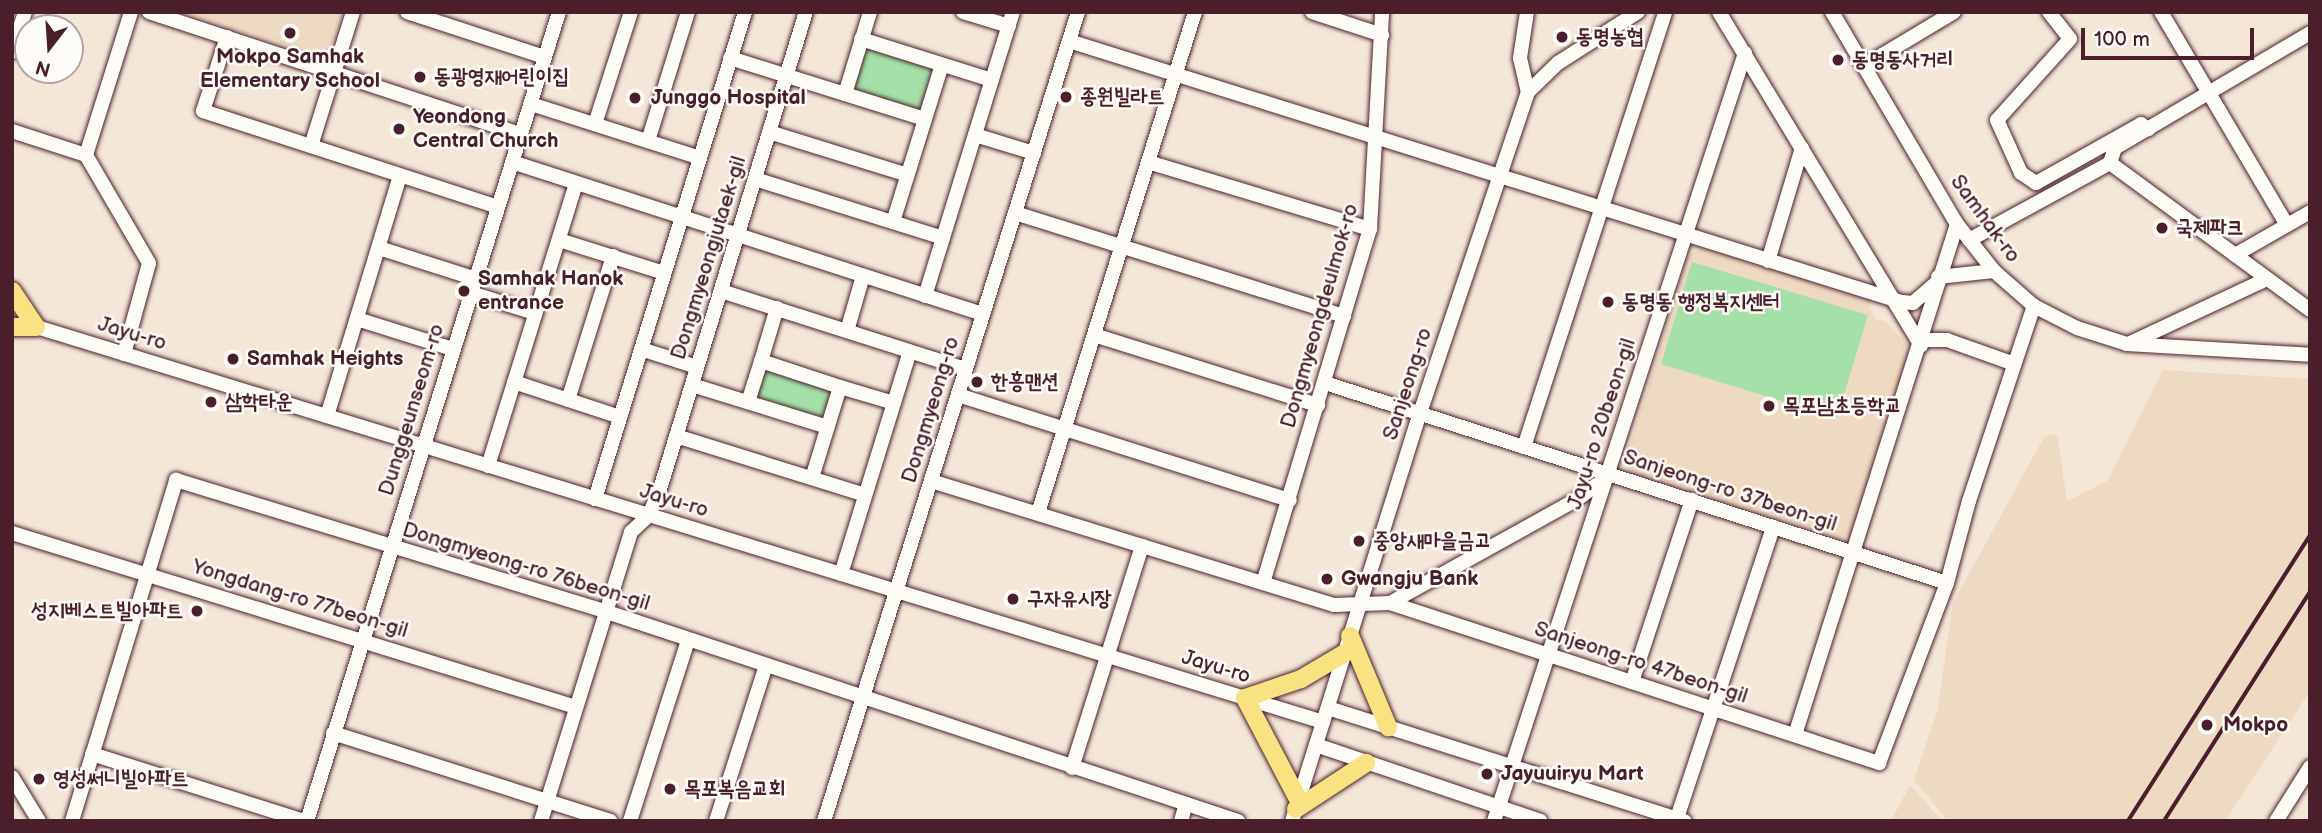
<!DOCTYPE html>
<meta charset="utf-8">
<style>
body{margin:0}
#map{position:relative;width:2322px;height:833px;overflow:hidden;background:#f4e7d8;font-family:"Balsamiq Sans","Poor Story",sans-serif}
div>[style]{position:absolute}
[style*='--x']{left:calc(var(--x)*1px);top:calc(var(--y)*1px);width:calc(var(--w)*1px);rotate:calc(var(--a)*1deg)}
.built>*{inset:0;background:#eed9c2}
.green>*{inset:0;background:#a4e0a7}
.roads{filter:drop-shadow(0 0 2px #4a1f2b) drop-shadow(0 0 2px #4a1f2b)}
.minor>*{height:14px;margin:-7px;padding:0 7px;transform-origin:7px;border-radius:7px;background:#fdfcf7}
.major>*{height:18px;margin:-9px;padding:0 9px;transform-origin:9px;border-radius:9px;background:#f8e281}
.rail>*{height:3.5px;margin:-1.75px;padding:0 1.75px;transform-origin:1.75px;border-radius:1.75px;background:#4a1f2b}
.dots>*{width:19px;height:19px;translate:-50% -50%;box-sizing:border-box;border:4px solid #fdfcf7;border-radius:50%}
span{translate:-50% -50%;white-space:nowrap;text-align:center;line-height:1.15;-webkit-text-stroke:5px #fdfcf7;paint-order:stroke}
.poi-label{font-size:21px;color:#4a1f2b;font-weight:700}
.left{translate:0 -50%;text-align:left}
.right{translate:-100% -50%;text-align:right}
.street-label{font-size:21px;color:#4a1f2b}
.frame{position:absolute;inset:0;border:14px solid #4a1f2b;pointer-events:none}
.north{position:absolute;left:14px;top:14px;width:70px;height:70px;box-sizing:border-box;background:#fdfcf7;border:2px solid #b5a4a5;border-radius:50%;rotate:197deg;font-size:19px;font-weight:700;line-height:28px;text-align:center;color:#4a1f2b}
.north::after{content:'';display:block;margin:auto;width:24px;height:32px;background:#4a1f2b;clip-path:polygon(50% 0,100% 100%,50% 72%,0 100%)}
.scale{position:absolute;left:2081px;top:28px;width:173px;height:32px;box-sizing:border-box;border:4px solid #4a1f2b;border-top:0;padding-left:9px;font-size:21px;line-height:24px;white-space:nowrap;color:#4a1f2b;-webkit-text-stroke:5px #fdfcf7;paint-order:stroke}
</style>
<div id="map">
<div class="built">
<div style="clip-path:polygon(180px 12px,343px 12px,330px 54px,319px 57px)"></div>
<div style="clip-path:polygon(1701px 248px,1873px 296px,1869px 307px,1877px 320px,1885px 321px,1914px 351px,1854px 533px,1845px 540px,1628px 472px,1625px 461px,1688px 256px)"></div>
<div style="clip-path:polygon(2163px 370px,2310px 379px,2310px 691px,2225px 821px,1948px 821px,1914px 780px,1938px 709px,1952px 607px,1959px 592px,2044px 437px,2057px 434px,2067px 501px,2107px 481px)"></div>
<div style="clip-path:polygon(1910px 785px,1942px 821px,1891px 821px)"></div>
</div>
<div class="green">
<div style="clip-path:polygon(863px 44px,937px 66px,922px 114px,849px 91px)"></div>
<div style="clip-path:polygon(1692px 262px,1868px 315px,1837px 418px,1661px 364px)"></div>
<div style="clip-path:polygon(763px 366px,836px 389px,826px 420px,753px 398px)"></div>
</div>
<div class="roads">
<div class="minor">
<div style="--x:149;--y:12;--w:391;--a:18.2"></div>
<div style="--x:407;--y:12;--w:145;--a:18.1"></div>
<div style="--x:963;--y:12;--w:48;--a:16.9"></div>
<div style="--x:1312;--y:12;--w:74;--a:18.2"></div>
<div style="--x:1527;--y:12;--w:47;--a:98.7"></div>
<div style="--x:1520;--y:58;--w:35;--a:77"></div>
<div style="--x:1719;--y:12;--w:390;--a:58.8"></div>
<div style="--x:1832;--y:12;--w:246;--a:59.5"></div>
<div style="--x:1957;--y:224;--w:60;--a:51.8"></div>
<div style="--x:1994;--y:271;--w:53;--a:41.2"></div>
<div style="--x:2034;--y:306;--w:48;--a:27.1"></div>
<div style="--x:2077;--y:328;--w:52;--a:17.7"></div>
<div style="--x:2127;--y:344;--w:183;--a:3.4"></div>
<div style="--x:2049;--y:12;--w:34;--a:52"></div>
<div style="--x:2070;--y:39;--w:109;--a:132"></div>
<div style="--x:1997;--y:120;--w:58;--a:65.6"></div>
<div style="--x:2021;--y:173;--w:18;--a:34"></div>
<div style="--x:2036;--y:183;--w:120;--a:-29.3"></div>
<div style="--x:2141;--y:124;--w:9;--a:36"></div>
<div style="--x:2161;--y:12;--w:247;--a:59.4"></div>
<div style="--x:227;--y:37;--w:78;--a:108"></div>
<div style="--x:203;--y:111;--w:310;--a:18"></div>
<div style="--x:861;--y:39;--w:137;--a:17.4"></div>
<div style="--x:1069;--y:41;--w:873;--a:17.4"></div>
<div style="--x:1902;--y:302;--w:11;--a:5"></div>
<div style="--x:1913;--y:303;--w:30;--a:-41"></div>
<div style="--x:12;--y:52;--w:42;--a:-72"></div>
<div style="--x:730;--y:58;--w:204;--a:17.4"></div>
<div style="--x:1864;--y:66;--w:105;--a:-31"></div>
<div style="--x:845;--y:94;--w:86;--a:-73"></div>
<div style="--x:531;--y:104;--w:177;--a:17.7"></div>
<div style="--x:595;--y:124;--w:118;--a:-72.2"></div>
<div style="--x:12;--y:131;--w:78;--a:18"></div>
<div style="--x:769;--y:132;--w:145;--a:17.2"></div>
<div style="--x:975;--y:135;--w:62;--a:17"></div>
<div style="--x:648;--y:141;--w:135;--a:-72.8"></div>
<div style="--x:311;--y:146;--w:140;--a:-72.6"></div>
<div style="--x:512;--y:162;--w:495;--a:17.9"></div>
<div style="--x:1148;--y:162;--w:232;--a:16.8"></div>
<div style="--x:2110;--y:163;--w:248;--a:36.3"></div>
<div style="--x:2110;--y:163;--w:16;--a:-72"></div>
<div style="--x:2115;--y:148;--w:226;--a:-30.5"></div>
<div style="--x:755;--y:179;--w:197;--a:17.4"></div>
<div style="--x:1015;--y:213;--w:345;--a:17.4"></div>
<div style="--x:893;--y:222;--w:164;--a:-72.7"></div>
<div style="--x:559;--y:240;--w:110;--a:17.4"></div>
<div style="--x:1969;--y:240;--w:161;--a:-28.6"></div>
<div style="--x:379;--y:248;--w:102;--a:17.7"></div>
<div style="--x:2235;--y:255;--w:86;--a:-29.8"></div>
<div style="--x:1768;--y:261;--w:118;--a:-73.3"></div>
<div style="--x:1938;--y:277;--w:56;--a:-6.1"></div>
<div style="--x:721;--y:291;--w:257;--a:17.7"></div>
<div style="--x:471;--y:293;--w:67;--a:17.4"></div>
<div style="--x:925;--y:296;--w:297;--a:-72.8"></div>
<div style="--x:777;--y:308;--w:55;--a:106.8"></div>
<div style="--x:761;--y:361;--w:83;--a:18.2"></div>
<div style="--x:840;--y:387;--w:95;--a:107.1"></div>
<div style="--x:357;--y:319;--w:101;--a:17.4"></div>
<div style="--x:27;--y:324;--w:1356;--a:17.07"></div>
<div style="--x:847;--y:331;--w:57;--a:-73.8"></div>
<div style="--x:1094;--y:335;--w:235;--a:17.4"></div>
<div style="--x:1924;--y:340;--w:23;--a:0"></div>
<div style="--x:1947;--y:340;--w:69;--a:19.5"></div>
<div style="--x:2128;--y:344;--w:153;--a:-25.1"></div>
<div style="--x:641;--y:349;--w:59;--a:17.8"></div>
<div style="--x:124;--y:354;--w:94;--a:-74.6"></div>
<div style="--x:149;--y:263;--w:125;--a:-120.3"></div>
<div style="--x:86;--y:155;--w:150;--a:-72.5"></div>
<div style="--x:514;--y:382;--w:112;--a:18.3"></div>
<div style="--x:1325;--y:383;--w:653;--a:17.82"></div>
<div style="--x:692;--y:385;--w:142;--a:17.2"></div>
<div style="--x:840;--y:387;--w:56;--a:16.5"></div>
<div style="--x:958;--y:395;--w:348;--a:17.6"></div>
<div style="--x:568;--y:400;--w:151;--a:-72.6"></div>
<div style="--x:748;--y:402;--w:43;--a:-72.4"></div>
<div style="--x:327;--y:416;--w:251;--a:-73.1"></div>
<div style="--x:676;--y:436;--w:198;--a:17.3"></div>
<div style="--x:1524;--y:447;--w:457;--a:-72"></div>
<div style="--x:488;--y:466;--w:296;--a:-72.7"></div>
<div style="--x:931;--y:481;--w:422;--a:17.1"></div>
<div style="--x:1334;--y:605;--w:56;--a:-2"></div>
<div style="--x:1390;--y:603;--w:213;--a:-29"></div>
<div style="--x:1576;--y:500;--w:42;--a:-36.3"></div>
<div style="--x:595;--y:499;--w:510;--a:-72.88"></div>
<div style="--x:1038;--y:513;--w:525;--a:-72.6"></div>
<div style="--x:12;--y:533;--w:590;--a:17.15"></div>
<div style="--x:841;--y:574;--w:233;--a:-72.8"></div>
<div style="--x:1263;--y:583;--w:370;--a:-73.2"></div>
<div style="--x:1370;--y:229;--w:217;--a:-86.8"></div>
<div style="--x:1390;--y:603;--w:515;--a:18.12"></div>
<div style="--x:1879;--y:763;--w:192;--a:-69.3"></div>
<div style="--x:1947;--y:583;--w:85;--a:-75"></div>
<div style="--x:1969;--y:501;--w:206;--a:-71.6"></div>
<div style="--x:1632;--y:682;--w:192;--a:-71.8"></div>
<div style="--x:1328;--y:708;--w:374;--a:17.6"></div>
<div style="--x:333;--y:733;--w:291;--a:17.6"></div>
<div style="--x:1795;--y:735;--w:536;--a:-72.41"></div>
<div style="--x:1316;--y:745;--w:237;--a:18.7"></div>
<div style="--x:92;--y:754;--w:223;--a:17.5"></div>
<div style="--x:1072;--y:768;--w:233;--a:-72.5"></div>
<div style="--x:12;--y:777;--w:52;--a:58.5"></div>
<div style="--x:72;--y:821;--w:357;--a:-73"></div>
<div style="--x:176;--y:480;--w:451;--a:17"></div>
<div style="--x:607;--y:612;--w:665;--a:18.33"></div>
<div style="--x:307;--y:821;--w:847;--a:-72.7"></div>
<div style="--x:541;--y:821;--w:303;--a:-72.7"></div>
<div style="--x:631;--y:532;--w:25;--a:-43"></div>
<div style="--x:649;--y:515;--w:28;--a:-67"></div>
<div style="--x:660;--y:489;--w:499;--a:-73"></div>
<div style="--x:630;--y:821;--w:190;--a:-72.2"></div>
<div style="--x:716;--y:821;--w:164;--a:-72.2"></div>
<div style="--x:824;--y:821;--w:848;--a:-72.57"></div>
<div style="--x:1181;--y:821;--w:18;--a:-74"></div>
<div style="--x:1292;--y:821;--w:428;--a:-72.6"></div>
<div style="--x:1420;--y:413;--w:339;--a:-71.4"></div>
<div style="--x:1528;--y:92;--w:42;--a:-44"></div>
<div style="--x:1558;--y:63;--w:95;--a:-32.5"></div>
<div style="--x:1494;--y:821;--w:808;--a:-71.9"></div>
<div style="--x:1676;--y:821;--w:310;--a:-71.7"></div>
<div style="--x:2276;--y:821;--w:64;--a:-57.8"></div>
</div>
<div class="major">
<div style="--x:12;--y:291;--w:43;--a:56.3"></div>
<div style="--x:12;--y:327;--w:24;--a:0"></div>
<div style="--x:1350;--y:636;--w:99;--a:67.3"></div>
<div style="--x:1298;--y:799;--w:114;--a:-117.7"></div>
<div style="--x:1245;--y:698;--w:59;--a:-18.7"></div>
<div style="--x:1301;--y:679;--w:51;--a:-30.6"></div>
<div style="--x:1296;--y:809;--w:84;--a:-33.3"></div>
</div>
</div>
<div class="rail">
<div style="--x:2128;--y:821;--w:339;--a:-57.5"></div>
<div style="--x:2164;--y:821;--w:272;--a:-57.5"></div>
</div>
<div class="dots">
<div style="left:290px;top:33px;background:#4a1f2b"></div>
<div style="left:1562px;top:37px;background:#4a1f2b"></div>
<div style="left:1838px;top:60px;background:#4a1f2b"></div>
<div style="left:420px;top:77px;background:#4a1f2b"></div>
<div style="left:1066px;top:97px;background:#4a1f2b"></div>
<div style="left:635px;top:98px;background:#4a1f2b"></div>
<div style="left:399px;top:129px;background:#4a1f2b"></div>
<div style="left:2162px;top:228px;background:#4a1f2b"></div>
<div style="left:464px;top:291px;background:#4a1f2b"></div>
<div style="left:1608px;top:302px;background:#4a1f2b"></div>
<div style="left:233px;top:359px;background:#4a1f2b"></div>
<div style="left:977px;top:382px;background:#4a1f2b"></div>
<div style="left:211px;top:402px;background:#4a1f2b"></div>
<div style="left:1769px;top:406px;background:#4a1f2b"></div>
<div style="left:1359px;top:541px;background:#4a1f2b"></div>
<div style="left:1327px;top:579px;background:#4a1f2b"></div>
<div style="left:1013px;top:599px;background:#4a1f2b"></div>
<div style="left:197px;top:611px;background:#4a1f2b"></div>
<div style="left:2207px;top:725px;background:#4a1f2b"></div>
<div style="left:1487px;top:774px;background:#4a1f2b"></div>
<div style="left:39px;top:779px;background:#4a1f2b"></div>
<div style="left:670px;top:789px;background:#4a1f2b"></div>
</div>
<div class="poi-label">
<span class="left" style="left:1576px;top:37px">동명농협</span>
<span style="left:290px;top:69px">Mokpo Samhak<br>Elementary School</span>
<span class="left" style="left:1852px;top:60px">동명동사거리</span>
<span class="left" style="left:434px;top:77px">동광영재어린이집</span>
<span class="left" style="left:1080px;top:97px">종원빌라트</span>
<span class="left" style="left:651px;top:98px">Junggo Hospital</span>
<span class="left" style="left:413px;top:129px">Yeondong<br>Central Church</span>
<span class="left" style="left:2176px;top:228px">국제파크</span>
<span class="left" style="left:478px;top:291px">Samhak Hanok<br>entrance</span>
<span class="left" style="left:1622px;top:302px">동명동 행정복지센터</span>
<span class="left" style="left:247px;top:359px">Samhak Heights</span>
<span class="left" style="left:991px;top:382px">한흥맨션</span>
<span class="left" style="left:225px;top:402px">삼학타운</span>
<span class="left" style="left:1783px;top:406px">목포남초등학교</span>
<span class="left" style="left:1373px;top:541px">중앙새마을금고</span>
<span class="left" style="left:1341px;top:579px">Gwangju Bank</span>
<span class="left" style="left:1027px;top:599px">구자유시장</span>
<span class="right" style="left:183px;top:611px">성지베스트빌아파트</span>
<span class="left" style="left:2223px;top:725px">Mokpo</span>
<span class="left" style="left:1501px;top:774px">Jayuuiryu Mart</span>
<span class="left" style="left:53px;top:779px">영성써니빌아파트</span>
<span class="left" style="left:684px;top:789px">목포복음교회</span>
</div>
<div class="street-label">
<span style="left:1985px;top:219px;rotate:54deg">Samhak-ro</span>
<span style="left:709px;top:258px;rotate:-73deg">Dongmyeongjutaek-gil</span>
<span style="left:1320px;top:316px;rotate:-74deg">Dongmyeongdeulmok-ro</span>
<span style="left:132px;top:334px;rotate:17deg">Jayu-ro</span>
<span style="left:1408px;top:384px;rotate:-72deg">Sanjeong-ro</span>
<span style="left:412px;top:410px;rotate:-73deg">Dunggeunseom-ro</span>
<span style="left:931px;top:410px;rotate:-73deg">Dongmyeong-ro</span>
<span style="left:1602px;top:424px;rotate:-72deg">Jayu-ro 20beon-gil</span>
<span style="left:1730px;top:491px;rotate:18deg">Sanjeong-ro 37beon-gil</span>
<span style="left:674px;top:501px;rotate:17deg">Jayu-ro</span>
<span style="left:526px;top:567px;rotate:17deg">Dongmyeong-ro 76beon-gil</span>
<span style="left:300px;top:599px;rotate:17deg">Yongdang-ro 77beon-gil</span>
<span style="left:1641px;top:663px;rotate:18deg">Sanjeong-ro 47beon-gil</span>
<span style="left:1216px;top:667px;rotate:17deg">Jayu-ro</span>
</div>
<div class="frame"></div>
<div class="north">N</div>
<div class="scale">100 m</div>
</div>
